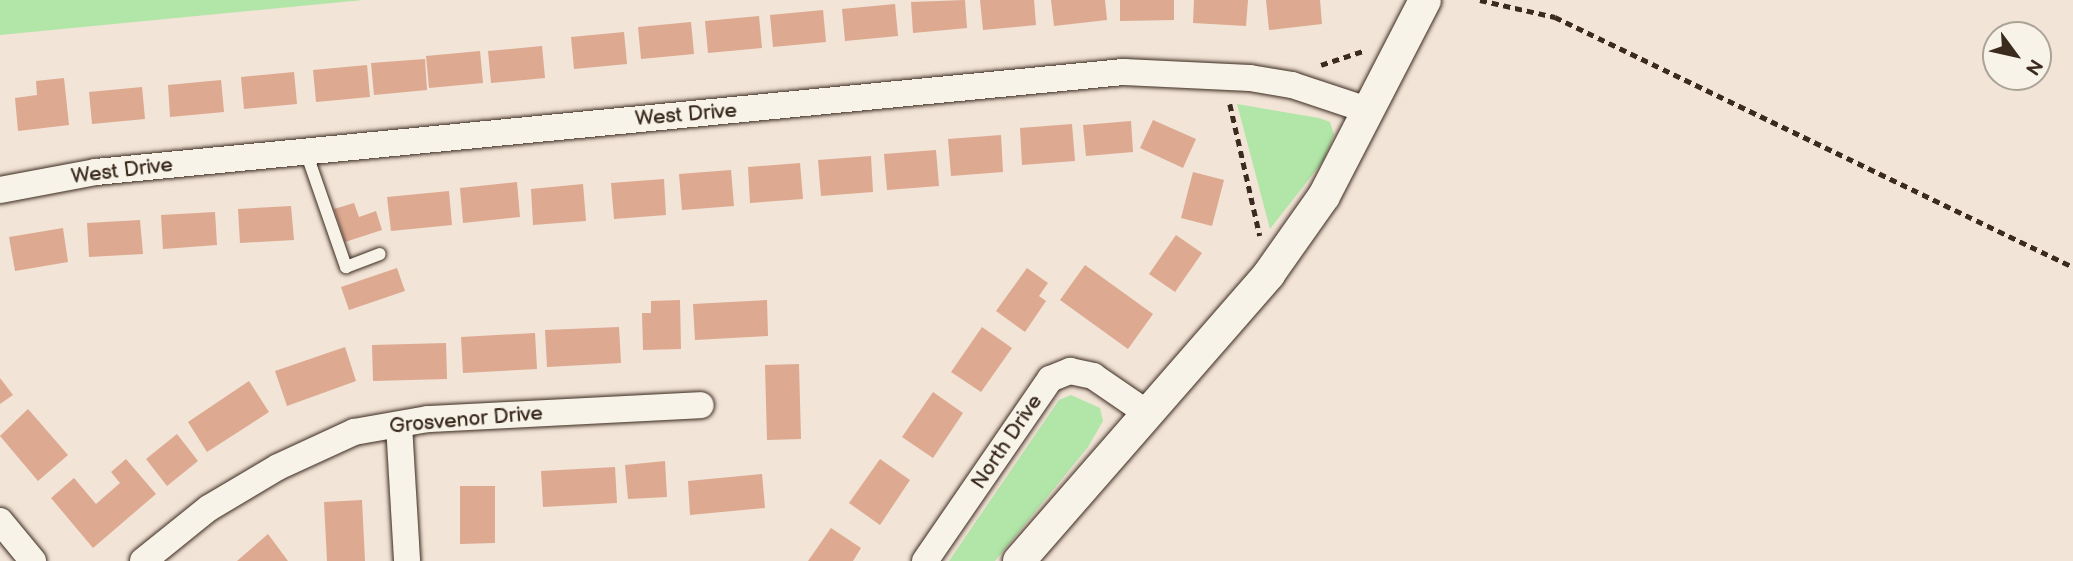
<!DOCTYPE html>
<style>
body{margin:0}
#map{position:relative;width:2073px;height:561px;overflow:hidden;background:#f2e4d7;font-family:"Balsamiq Sans",sans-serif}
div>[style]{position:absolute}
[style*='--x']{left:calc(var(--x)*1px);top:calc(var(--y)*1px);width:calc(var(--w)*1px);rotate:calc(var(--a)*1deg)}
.green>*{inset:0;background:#b1e6a8}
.building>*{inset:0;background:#dda991}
.path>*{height:4.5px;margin-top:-2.25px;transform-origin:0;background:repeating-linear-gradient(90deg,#3b2a1e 0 7px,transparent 0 12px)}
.roads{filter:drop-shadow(0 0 2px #3b2a1e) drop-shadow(0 0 2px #3b2a1e)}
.service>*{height:12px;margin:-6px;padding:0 6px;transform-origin:6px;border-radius:6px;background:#f7f3e8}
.minor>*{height:26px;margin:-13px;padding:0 13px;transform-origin:13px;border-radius:13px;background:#f7f3e8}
.tertiary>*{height:32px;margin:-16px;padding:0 16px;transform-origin:16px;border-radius:16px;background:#f7f3e8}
span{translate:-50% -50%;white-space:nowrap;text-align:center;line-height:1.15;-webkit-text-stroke:5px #f7f3e8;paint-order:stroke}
.street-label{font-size:21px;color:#3b2a1e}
.north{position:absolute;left:1982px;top:21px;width:70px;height:70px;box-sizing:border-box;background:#f7f3e8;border:2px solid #aca397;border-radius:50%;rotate:123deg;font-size:19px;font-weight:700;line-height:28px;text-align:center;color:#3b2a1e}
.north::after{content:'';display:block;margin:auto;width:24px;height:32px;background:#3b2a1e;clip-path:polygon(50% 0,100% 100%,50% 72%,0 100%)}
</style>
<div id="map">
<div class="green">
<div style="clip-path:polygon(0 0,363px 0,0 35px)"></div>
<div style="clip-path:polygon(1237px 104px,1319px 118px,1330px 122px,1334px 135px,1324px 160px,1270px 229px)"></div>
<div style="clip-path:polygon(1071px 395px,1100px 408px,1103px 421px,1088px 447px,995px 561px,949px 561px,1059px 400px)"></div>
</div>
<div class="building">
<div style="clip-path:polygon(965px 0,967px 28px,913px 33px,911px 2px)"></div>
<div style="clip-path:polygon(980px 0,1034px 0,1036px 25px,983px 30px)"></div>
<div style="clip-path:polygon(1051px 0,1105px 0,1107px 20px,1054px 26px)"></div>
<div style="clip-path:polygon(1120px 0,1174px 0,1174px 20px,1120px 21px)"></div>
<div style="clip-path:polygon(1194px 0,1248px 0,1246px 26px,1193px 23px)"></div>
<div style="clip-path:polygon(1266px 0,1320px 0,1322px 24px,1269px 30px)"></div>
<div style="clip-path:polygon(895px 4px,898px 36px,845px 41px,842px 9px)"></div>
<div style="clip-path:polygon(823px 10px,826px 42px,773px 47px,770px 15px)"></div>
<div style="clip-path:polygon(759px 16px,762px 48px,708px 53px,705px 21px)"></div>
<div style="clip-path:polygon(691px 22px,694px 54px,641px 59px,638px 27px)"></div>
<div style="clip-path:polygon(624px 32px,627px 64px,574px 69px,571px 37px)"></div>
<div style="clip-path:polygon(542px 46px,545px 78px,491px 83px,488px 51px)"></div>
<div style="clip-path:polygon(480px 51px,483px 83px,429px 88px,426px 56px)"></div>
<div style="clip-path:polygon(425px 59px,427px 90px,374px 95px,371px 63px)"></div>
<div style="clip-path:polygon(367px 65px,370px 97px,316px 102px,313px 70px)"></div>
<div style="clip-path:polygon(294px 72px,297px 104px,244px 109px,241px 77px)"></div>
<div style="clip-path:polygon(64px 78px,69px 125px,18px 131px,15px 98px,37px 95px,36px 81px)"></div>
<div style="clip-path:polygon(221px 80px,224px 112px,170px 117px,168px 85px)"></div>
<div style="clip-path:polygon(142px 87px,145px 119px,92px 124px,89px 92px)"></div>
<div style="clip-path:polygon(1153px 120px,1196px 139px,1183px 168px,1140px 148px)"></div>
<div style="clip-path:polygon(1131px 121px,1133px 152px,1086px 156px,1083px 125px)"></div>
<div style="clip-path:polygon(1072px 124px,1075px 161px,1022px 165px,1020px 128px)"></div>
<div style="clip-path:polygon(1001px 135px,1003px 172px,951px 176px,948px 139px)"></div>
<div style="clip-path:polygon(936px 150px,939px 186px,887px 190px,884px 154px)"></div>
<div style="clip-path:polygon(871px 156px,873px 192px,821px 196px,818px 160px)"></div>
<div style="clip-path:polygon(800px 163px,803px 199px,750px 203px,748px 167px)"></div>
<div style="clip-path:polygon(731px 170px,734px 206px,682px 210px,679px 174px)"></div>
<div style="clip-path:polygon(1193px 172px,1224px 180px,1212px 226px,1181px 218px)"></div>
<div style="clip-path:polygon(664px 179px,666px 215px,614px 219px,611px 183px)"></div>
<div style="clip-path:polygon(517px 182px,520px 217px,463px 223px,460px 188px)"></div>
<div style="clip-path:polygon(583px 184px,586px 221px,533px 225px,531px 189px)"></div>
<div style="clip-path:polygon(449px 191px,452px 225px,391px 231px,387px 197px)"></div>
<div style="clip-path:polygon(354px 203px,359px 217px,376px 211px,382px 230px,345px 242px,334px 209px)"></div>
<div style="clip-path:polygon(291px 206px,294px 240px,240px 243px,238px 209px)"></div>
<div style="clip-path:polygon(215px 212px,217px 245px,163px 249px,161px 215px)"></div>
<div style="clip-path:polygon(140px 220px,143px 254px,89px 257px,87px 223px)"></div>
<div style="clip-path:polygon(63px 228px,68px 262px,15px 271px,9px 237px)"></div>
<div style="clip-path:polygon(1176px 235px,1202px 253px,1175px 292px,1149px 274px)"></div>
<div style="clip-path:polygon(1085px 265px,1153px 314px,1128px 349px,1060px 300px)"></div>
<div style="clip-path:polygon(397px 268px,405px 291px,349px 310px,341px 287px)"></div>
<div style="clip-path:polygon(1027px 268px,1048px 283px,1039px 296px,1046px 301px,1025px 332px,996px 311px)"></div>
<div style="clip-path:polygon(680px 300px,681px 349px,643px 350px,642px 313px,651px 313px,651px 301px)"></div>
<div style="clip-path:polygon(767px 300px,768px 336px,695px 340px,693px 304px)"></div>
<div style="clip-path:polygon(619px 327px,621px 363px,547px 367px,545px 330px)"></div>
<div style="clip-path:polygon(982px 327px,1012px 348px,981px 392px,951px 372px)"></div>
<div style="clip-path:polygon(535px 333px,537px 369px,463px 373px,461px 337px)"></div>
<div style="clip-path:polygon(446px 343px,447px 379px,373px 381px,372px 345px)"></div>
<div style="clip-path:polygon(345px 347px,356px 381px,287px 406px,275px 371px)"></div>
<div style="clip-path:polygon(799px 364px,801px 439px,767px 440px,765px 365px)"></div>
<div style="clip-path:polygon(0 378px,13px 395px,0 404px)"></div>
<div style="clip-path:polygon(249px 381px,269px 412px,207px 452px,188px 422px)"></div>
<div style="clip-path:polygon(933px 392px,963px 413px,933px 458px,902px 437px)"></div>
<div style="clip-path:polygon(28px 409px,68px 455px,38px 481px,0 436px)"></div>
<div style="clip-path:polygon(177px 434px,198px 461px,167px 486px,146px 459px)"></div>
<div style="clip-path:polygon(126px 459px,156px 494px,93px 548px,51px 498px,74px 478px,96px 504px,120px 483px,111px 472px)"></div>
<div style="clip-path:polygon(880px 459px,910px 480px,880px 525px,849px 503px)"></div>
<div style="clip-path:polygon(665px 461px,667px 497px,628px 499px,625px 465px)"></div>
<div style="clip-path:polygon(615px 467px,617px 503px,543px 507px,541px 471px)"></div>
<div style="clip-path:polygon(762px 474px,765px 508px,690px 515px,688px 481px)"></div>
<div style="clip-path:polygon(460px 486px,495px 486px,495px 543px,460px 544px)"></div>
<div style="clip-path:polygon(362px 500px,365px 561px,327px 561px,324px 502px)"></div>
<div style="clip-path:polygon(831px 528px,861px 548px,853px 561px,808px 561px)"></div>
<div style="clip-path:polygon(268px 534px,288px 561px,237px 561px)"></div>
</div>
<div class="path">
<div style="--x:1480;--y:0;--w:77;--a:12.8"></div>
<div style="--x:1555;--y:17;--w:575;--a:25.76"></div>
<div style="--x:1321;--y:65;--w:47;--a:-18.4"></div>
<div style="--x:1230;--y:104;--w:135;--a:77.2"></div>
</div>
<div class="roads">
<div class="service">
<div style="--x:306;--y:152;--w:122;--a:70.8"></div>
<div style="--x:346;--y:267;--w:36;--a:-21"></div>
</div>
<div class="minor">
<div style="--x:0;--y:190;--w:98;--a:-10.6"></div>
<div style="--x:96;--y:172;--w:1033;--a:-5.56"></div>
<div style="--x:1124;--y:72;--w:126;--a:2.7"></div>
<div style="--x:1250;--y:78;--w:43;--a:9.5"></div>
<div style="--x:1292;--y:85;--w:82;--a:18.4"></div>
<div style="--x:399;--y:425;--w:136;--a:86.6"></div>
<div style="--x:0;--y:521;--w:52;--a:50.5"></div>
<div style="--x:143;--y:561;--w:85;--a:-38.8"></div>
<div style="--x:209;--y:508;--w:80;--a:-30.7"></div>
<div style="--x:278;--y:467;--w:84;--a:-24.7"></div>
<div style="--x:354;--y:432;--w:75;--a:-10"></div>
<div style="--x:428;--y:419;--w:273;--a:-2.9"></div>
<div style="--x:925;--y:561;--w:221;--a:-55.5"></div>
<div style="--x:1050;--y:379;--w:22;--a:-22"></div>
<div style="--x:1070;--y:371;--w:24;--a:12"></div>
<div style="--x:1093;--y:376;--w:65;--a:34.4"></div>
</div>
<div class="tertiary">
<div style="--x:1019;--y:561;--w:381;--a:-48.9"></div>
<div style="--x:1269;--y:274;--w:95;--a:-54.8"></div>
<div style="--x:1324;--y:196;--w:220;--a:-62.7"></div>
</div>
</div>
<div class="street-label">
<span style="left:686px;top:115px;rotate:-5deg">West Drive</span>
<span style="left:122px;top:171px;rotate:-7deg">West Drive</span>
<span style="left:466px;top:420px;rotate:-5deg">Grosvenor Drive</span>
<span style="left:1007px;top:442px;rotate:-56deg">North Drive</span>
</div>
<div class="north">N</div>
</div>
